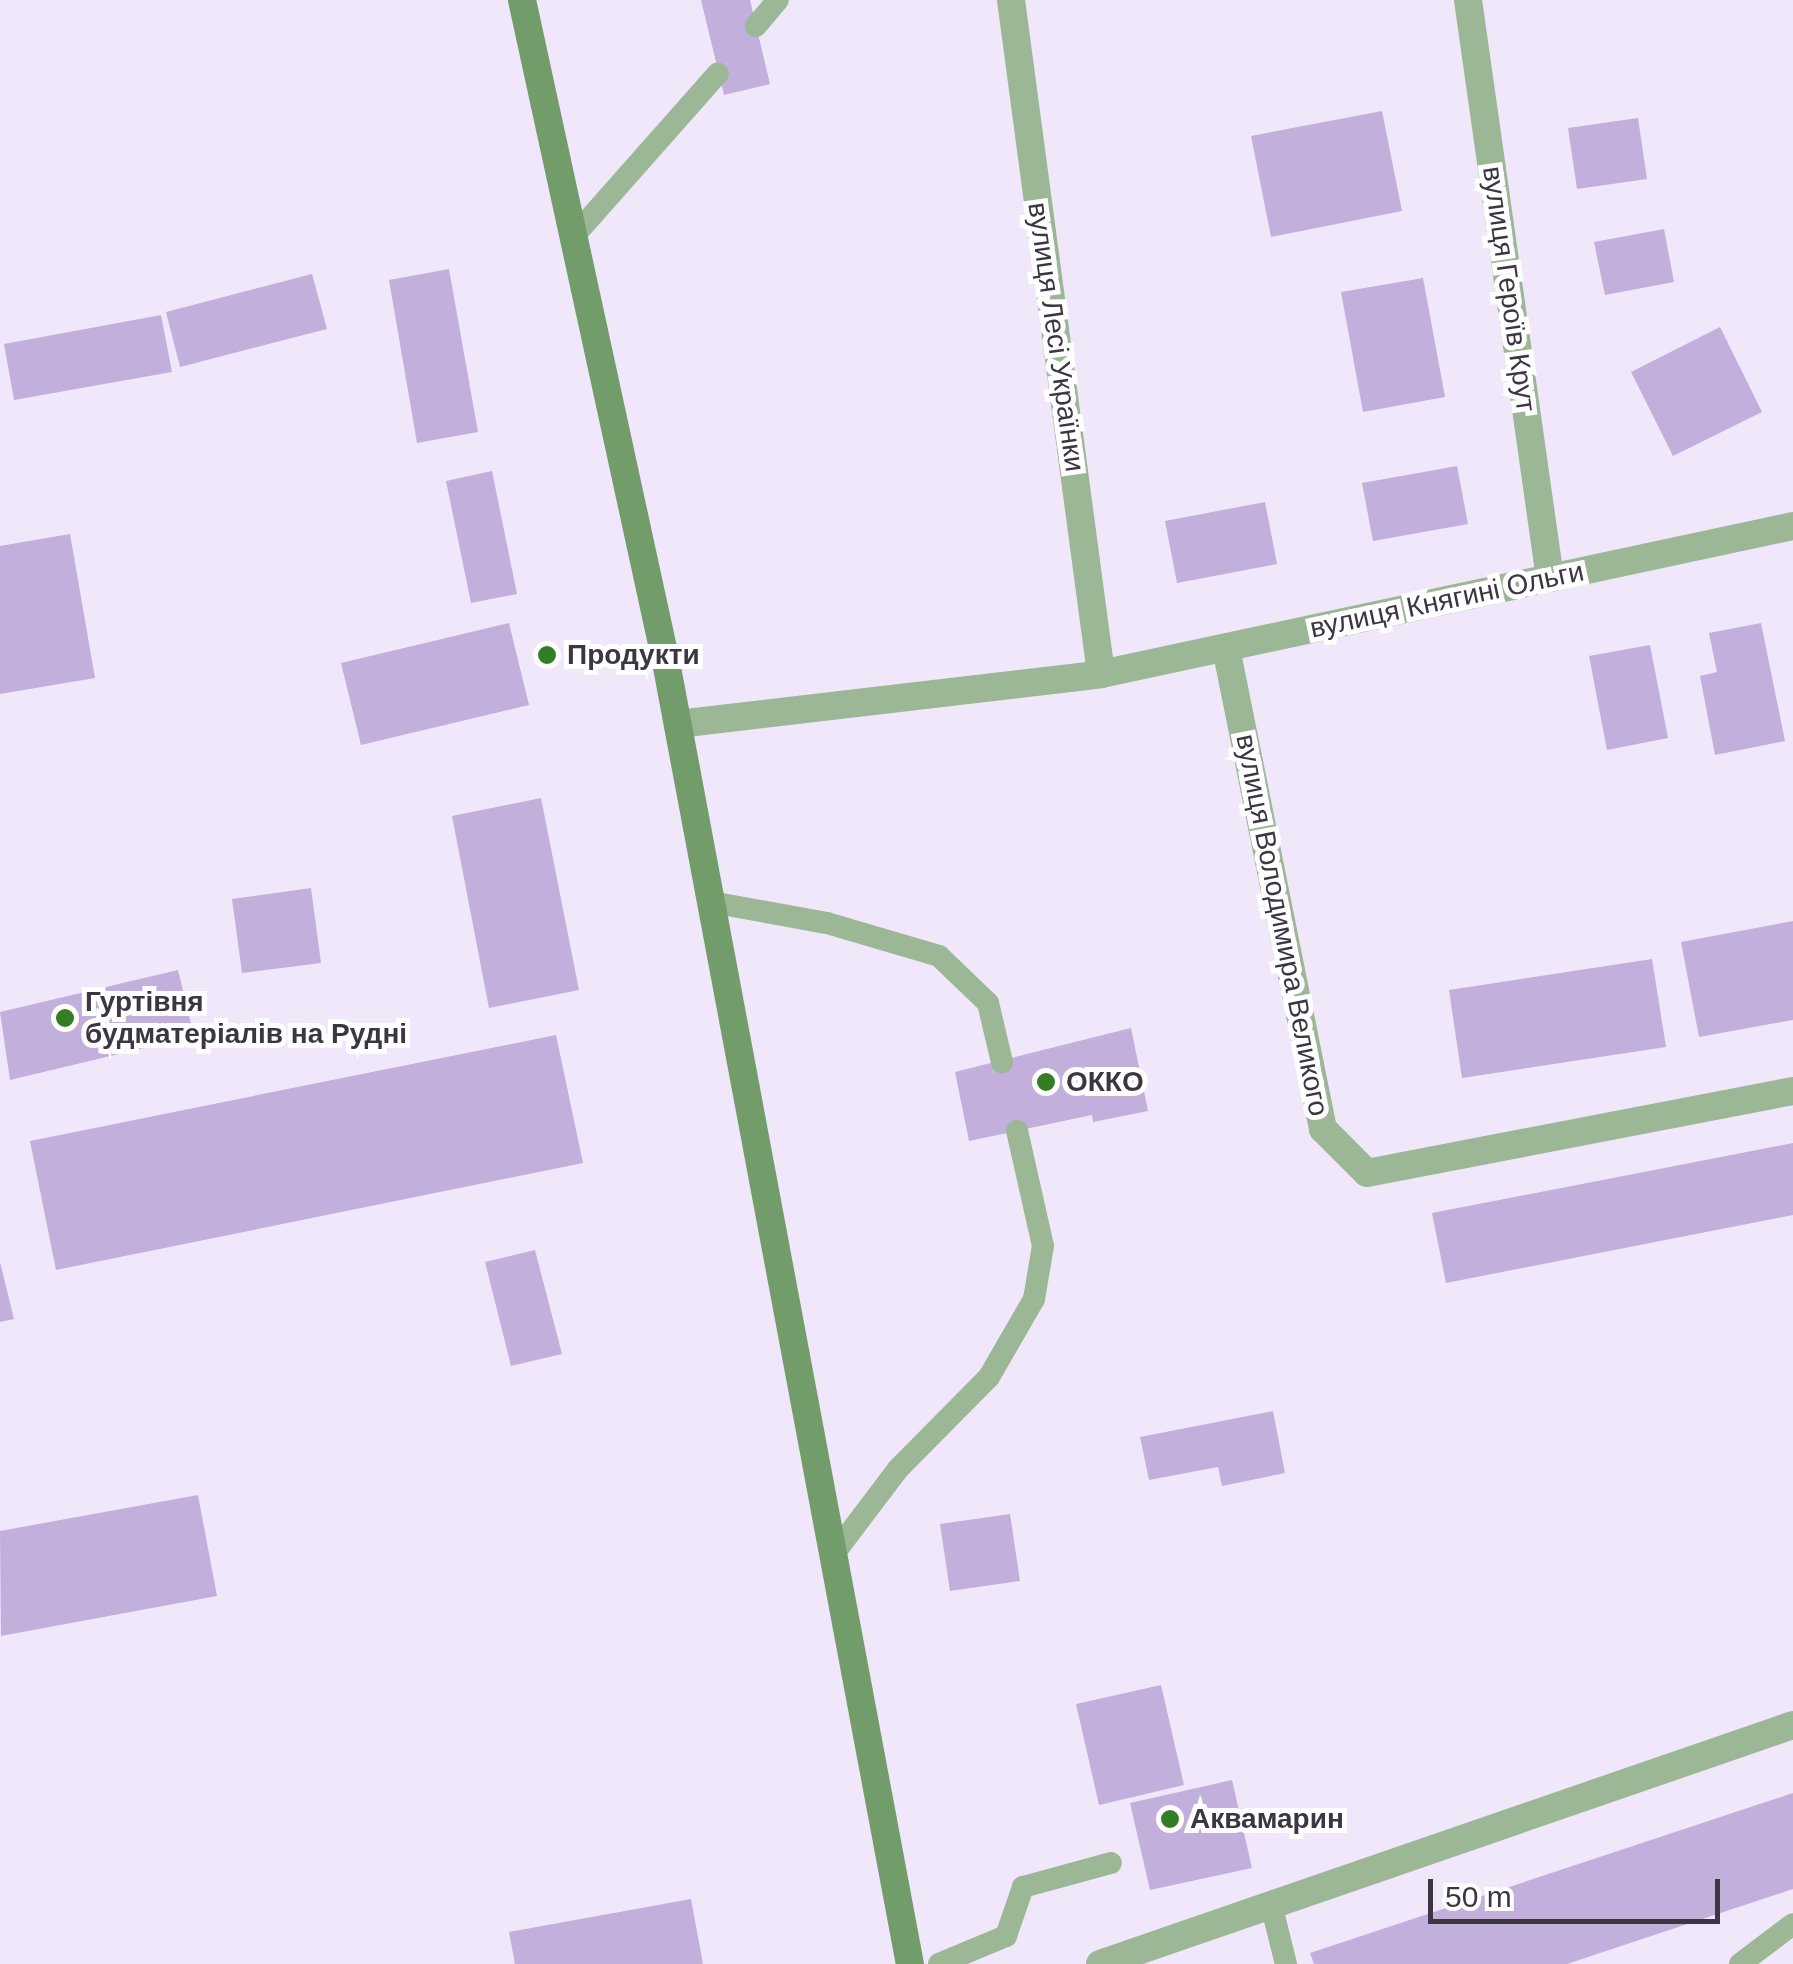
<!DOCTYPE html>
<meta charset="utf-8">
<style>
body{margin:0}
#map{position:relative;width:1793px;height:1964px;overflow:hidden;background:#f0e7fb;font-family:Helvetica,sans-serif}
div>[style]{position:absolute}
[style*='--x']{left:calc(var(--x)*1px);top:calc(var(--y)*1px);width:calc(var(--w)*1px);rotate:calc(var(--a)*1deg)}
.building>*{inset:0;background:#c3afdc}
.service>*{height:22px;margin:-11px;padding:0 11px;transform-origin:11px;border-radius:11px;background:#9bb795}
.minor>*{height:28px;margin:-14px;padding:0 14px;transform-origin:14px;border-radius:14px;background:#9bb795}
.secondary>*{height:28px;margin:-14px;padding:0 14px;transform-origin:14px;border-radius:14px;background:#729c6a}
.dots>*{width:28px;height:28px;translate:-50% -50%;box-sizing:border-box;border:5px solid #fff;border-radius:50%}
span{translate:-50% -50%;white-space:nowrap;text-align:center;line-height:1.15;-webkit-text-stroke:10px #fff;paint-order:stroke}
.street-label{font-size:28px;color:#3b3642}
.poi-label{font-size:28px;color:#3b3642;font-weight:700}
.left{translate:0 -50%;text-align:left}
.scale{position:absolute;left:1428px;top:1879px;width:292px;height:45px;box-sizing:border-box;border:5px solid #3b3642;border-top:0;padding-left:12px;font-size:30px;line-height:35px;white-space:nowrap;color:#3b3642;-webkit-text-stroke:8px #fff;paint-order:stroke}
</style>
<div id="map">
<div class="building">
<div style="clip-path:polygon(701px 0,750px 0,770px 84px,724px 95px)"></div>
<div style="clip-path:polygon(1382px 111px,1402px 211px,1271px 237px,1251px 136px)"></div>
<div style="clip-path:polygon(1638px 118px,1647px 179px,1577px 189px,1568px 128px)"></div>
<div style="clip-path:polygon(1664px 229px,1674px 282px,1605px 295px,1594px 242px)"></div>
<div style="clip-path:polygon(449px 269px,478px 432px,417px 443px,389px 280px)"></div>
<div style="clip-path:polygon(312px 274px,327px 329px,180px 367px,166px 312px)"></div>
<div style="clip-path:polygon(1423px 278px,1445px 397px,1363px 412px,1341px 292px)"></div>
<div style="clip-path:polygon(161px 315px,172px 372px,14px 400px,4px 344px)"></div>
<div style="clip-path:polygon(1720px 327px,1762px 412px,1673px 456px,1631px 372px)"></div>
<div style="clip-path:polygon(1457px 466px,1468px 524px,1373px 541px,1362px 483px)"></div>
<div style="clip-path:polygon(492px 471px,517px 594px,471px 603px,446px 481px)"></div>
<div style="clip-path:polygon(1265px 502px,1277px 564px,1177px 583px,1165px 521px)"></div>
<div style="clip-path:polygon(70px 534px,95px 678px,0 694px,0 546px)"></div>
<div style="clip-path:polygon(509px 623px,529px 705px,361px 745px,341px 663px)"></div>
<div style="clip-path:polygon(1761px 623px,1785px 741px,1715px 755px,1700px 676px,1717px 672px,1709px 633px)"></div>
<div style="clip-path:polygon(1650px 645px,1668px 738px,1607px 750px,1589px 656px)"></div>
<div style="clip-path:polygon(541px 798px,579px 990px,489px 1008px,452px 816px)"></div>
<div style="clip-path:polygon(311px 888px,321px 963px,242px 973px,232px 899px)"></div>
<div style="clip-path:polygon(1793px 921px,1793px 1020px,1699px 1037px,1681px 942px)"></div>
<div style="clip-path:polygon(1652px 959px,1666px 1047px,1462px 1078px,1449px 990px)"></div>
<div style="clip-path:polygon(178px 970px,194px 1036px,10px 1080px,0 1012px)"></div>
<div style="clip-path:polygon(1131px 1028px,1148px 1111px,1093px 1122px,1092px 1115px,969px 1141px,955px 1072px)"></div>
<div style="clip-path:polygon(556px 1035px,583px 1163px,56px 1270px,30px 1141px)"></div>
<div style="clip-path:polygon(1793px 1143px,1793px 1215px,1446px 1283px,1432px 1213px)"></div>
<div style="clip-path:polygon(535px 1250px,562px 1354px,511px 1366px,485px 1262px)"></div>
<div style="clip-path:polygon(0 1262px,14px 1319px,0 1322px)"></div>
<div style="clip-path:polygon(1273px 1411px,1285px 1473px,1222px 1486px,1218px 1467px,1149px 1480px,1140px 1437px)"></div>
<div style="clip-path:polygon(198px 1495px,217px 1596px,1px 1636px,0 1531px)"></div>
<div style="clip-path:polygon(1010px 1514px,1020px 1581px,950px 1591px,940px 1524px)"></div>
<div style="clip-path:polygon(1161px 1685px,1184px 1785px,1099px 1805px,1076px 1704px)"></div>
<div style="clip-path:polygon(1232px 1780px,1252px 1868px,1150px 1890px,1130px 1803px)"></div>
<div style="clip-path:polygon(1793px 1793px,1793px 1889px,1567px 1964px,1314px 1964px,1310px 1953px)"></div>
<div style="clip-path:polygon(691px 1899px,703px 1964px,515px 1964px,509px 1932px)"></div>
</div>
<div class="service">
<div style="--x:756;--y:26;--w:34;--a:-50"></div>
<div style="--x:574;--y:236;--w:217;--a:-48.5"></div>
<div style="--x:711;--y:902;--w:118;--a:10.3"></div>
<div style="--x:827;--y:923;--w:117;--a:16.4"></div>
<div style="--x:939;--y:956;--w:68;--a:43.8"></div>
<div style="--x:988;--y:1003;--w:61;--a:76.7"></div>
<div style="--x:833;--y:1555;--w:108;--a:-52.9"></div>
<div style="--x:898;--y:1469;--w:129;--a:-45.3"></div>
<div style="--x:989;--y:1377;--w:90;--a:-60"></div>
<div style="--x:1034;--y:1299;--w:54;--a:-80.4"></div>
<div style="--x:1043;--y:1246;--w:118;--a:-102.7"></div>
<div style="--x:1271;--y:1904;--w:62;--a:76"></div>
<div style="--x:939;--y:1964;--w:73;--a:-22.7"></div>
<div style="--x:1006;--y:1936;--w:52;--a:-70.9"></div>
<div style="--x:1023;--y:1887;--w:91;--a:-15.3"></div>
<div style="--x:1740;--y:1964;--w:66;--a:-37"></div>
</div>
<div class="minor">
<div style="--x:1011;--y:0;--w:680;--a:82.39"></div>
<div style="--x:1468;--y:0;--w:584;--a:81.93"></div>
<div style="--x:1226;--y:648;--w:491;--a:78.6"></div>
<div style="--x:1323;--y:1129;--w:62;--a:45"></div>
<div style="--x:1367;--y:1173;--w:434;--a:-10.9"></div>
<div style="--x:678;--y:724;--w:426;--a:-6.7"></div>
<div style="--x:1101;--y:674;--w:708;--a:-12.07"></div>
<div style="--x:1100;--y:1964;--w:733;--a:-19.03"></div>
</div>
<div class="secondary">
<div style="--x:522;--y:0;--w:677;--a:77.73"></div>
<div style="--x:666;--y:662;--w:1325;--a:79.39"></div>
</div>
<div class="dots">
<div style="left:547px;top:655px;background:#337d24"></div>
<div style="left:65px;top:1018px;background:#337d24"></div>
<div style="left:1046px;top:1082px;background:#337d24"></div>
<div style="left:1170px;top:1819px;background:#337d24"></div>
</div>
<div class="street-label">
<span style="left:1509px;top:289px;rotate:82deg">вулиця Героїв Крут</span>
<span style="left:1056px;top:337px;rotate:82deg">вулиця Лесі Українки</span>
<span style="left:1447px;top:600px;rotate:-12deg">вулиця Княгині Ольги</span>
<span style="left:1282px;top:925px;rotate:79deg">вулиця Володимира Великого</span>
</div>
<div class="poi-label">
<span class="left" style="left:567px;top:655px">Продукти</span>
<span class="left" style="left:85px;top:1018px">Гуртівня<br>будматеріалів на Рудні</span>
<span class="left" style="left:1066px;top:1082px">ОККО</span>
<span class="left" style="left:1190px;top:1819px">Аквамарин</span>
</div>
<div class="scale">50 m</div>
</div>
